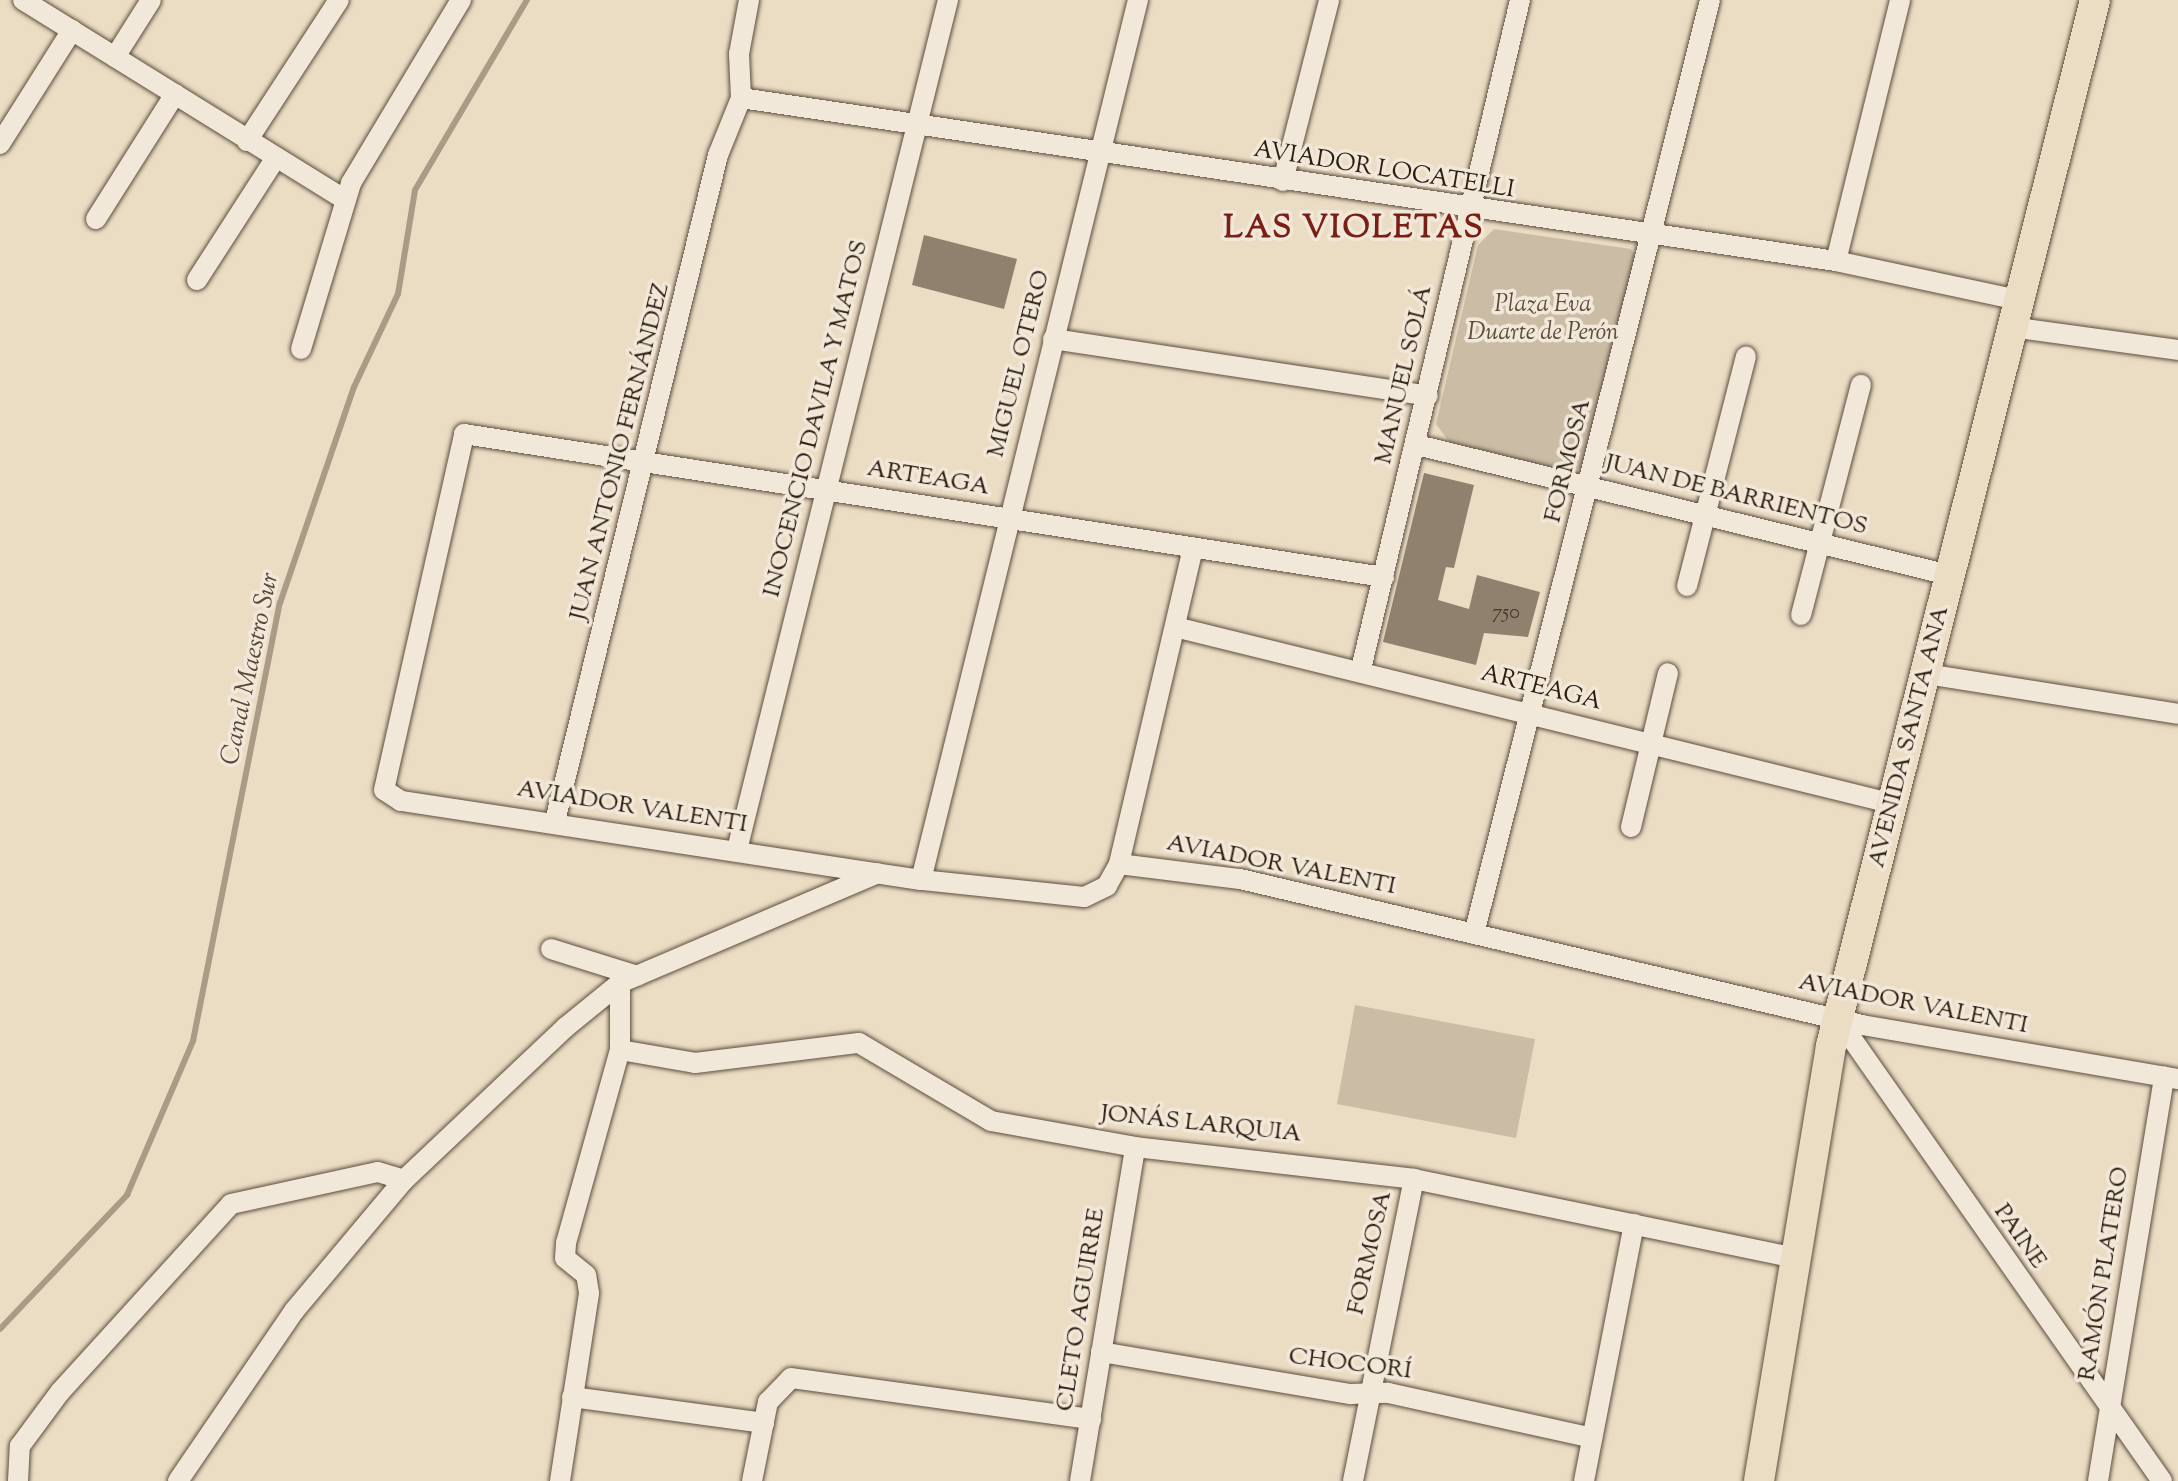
<!DOCTYPE html>
<meta charset="utf-8">
<style>
body{margin:0}
#map{position:relative;width:2178px;height:1481px;overflow:hidden;background:#ebdcc4;font-family:"Sorts Mill Goudy",serif}
div>[style]{position:absolute}
[style*='--x']{left:calc(var(--x)*1px);top:calc(var(--y)*1px);width:calc(var(--w)*1px);rotate:calc(var(--a)*1deg)}
.green>*{inset:0;background:#cbbca5}
.stream>*{height:6px;margin:-3px;padding:0 3px;transform-origin:3px;border-radius:3px;background:#aa9b87}
.building>*{inset:0;background:#90816e}
.roads{filter:drop-shadow(0 0 2px #5c4e3d) drop-shadow(0 0 2px #5c4e3d)}
.street>*{height:20px;margin:-10px;padding:0 10px;transform-origin:10px;border-radius:10px;background:#f2e8d9}
.primary>*{height:30px;margin:-15px;padding:0 15px;transform-origin:15px;border-radius:15px;background:#ebdcc4}
span{translate:-50% -50%;white-space:nowrap;text-align:center;line-height:1.15;-webkit-text-stroke:7px #f2e8d9;paint-order:stroke}
.number-label{font-size:20px;color:#463728}
.number-label span{-webkit-text-stroke-width:0}
.street-label{font-size:24px;color:#2d1e10}
.park-label{font-size:24px;color:#5c4d3d;font-style:italic}
.water-label{font-size:26px;color:#594a3a;font-style:italic}
.district-label{font-size:32px;color:#7a1f14;font-weight:700;letter-spacing:2px}
</style>
<div id="map">
<div class="green">
<div style="clip-path:polygon(1494px 229px,1631px 249px,1641px 264px,1588px 465px,1571px 472px,1449px 442px,1436px 424px,1478px 245px)"></div>
<div style="clip-path:polygon(1355px 1005px,1535px 1039px,1516px 1138px,1337px 1104px)"></div>
</div>
<div class="stream">
<div style="--x:0;--y:1329;--w:185;--a:-46.5"></div>
<div style="--x:127;--y:1195;--w:168;--a:-66.8"></div>
<div style="--x:193;--y:1041;--w:447;--a:-78.8"></div>
<div style="--x:280;--y:603;--w:228;--a:-71.1"></div>
<div style="--x:354;--y:387;--w:103;--a:-64.7"></div>
<div style="--x:398;--y:294;--w:105;--a:-80.7"></div>
<div style="--x:415;--y:190;--w:221;--a:-59.5"></div>
</div>
<div class="building">
<div style="clip-path:polygon(924px 235px,1017px 259px,1004px 309px,912px 285px)"></div>
<div style="clip-path:polygon(1424px 473px,1474px 485px,1454px 568px,1446px 567px,1438px 600px,1469px 609px,1477px 575px,1540px 592px,1528px 637px,1484px 633px,1476px 665px,1383px 642px)"></div>
</div>
<div class="roads">
<div class="street">
<div style="--x:23;--y:0;--w:379;--a:31.8"></div>
<div style="--x:115;--y:57;--w:67;--a:-57.7"></div>
<div style="--x:741;--y:98;--w:1107;--a:8.47"></div>
<div style="--x:1836;--y:261;--w:186;--a:12.1"></div>
<div style="--x:741;--y:98;--w:44;--a:-92.6"></div>
<div style="--x:739;--y:54;--w:55;--a:-79.5"></div>
<div style="--x:247;--y:141;--w:168;--a:-56.9"></div>
<div style="--x:0;--y:144;--w:135;--a:-57.7"></div>
<div style="--x:1283;--y:181;--w:187;--a:-75.7"></div>
<div style="--x:96;--y:219;--w:148;--a:-57.7"></div>
<div style="--x:1836;--y:261;--w:269;--a:-76.2"></div>
<div style="--x:197;--y:280;--w:144;--a:-57.2"></div>
<div style="--x:2011;--y:327;--w:169;--a:7.8"></div>
<div style="--x:1053;--y:339;--w:379;--a:8.6"></div>
<div style="--x:301;--y:349;--w:173;--a:-73.2"></div>
<div style="--x:351;--y:183;--w:214;--a:-59"></div>
<div style="--x:1417;--y:445;--w:548;--a:13.73"></div>
<div style="--x:1193;--y:548;--w:325;--a:103.2"></div>
<div style="--x:1119;--y:864;--w:25;--a:119"></div>
<div style="--x:1107;--y:886;--w:25;--a:154"></div>
<div style="--x:1084;--y:897;--w:164;--a:-174"></div>
<div style="--x:921;--y:880;--w:526;--a:-171.36"></div>
<div style="--x:401;--y:801;--w:20;--a:-147"></div>
<div style="--x:384;--y:790;--w:365;--a:-77.3"></div>
<div style="--x:464;--y:434;--w:931;--a:8.84"></div>
<div style="--x:1687;--y:586;--w:237;--a:-75.6"></div>
<div style="--x:1801;--y:615;--w:238;--a:-75.4"></div>
<div style="--x:1175;--y:627;--w:740;--a:13.83"></div>
<div style="--x:1361;--y:669;--w:688;--a:-76.63"></div>
<div style="--x:1926;--y:674;--w:255;--a:9"></div>
<div style="--x:555;--y:821;--w:686;--a:-76.25"></div>
<div style="--x:718;--y:155;--w:61;--a:-68"></div>
<div style="--x:1631;--y:827;--w:158;--a:-76.5"></div>
<div style="--x:737;--y:850;--w:876;--a:-76.06"></div>
<div style="--x:1119;--y:864;--w:122;--a:7.1"></div>
<div style="--x:1240;--y:879;--w:639;--a:13.21"></div>
<div style="--x:1862;--y:1025;--w:321;--a:9.7"></div>
<div style="--x:921;--y:880;--w:906;--a:-76.15"></div>
<div style="--x:1474;--y:934;--w:963;--a:-75.82"></div>
<div style="--x:551;--y:949;--w:90;--a:17.4"></div>
<div style="--x:1838;--y:1019;--w:564;--a:54.96"></div>
<div style="--x:620;--y:1050;--w:76;--a:9.8"></div>
<div style="--x:695;--y:1063;--w:165;--a:-7"></div>
<div style="--x:859;--y:1043;--w:153;--a:30.6"></div>
<div style="--x:991;--y:1121;--w:146;--a:10.2"></div>
<div style="--x:1135;--y:1147;--w:281;--a:6.5"></div>
<div style="--x:1414;--y:1179;--w:389;--a:11.7"></div>
<div style="--x:1101;--y:1352;--w:253;--a:9.6"></div>
<div style="--x:1350;--y:1394;--w:38;--a:-2"></div>
<div style="--x:1388;--y:1393;--w:209;--a:12.4"></div>
<div style="--x:572;--y:1397;--w:194;--a:7.7"></div>
<div style="--x:18;--y:1481;--w:35;--a:-87"></div>
<div style="--x:20;--y:1446;--w:67;--a:-53.5"></div>
<div style="--x:60;--y:1392;--w:254;--a:-47.7"></div>
<div style="--x:231;--y:1204;--w:150;--a:-12.3"></div>
<div style="--x:378;--y:1172;--w:27;--a:17"></div>
<div style="--x:178;--y:1481;--w:206;--a:-55.7"></div>
<div style="--x:294;--y:1311;--w:171;--a:-50"></div>
<div style="--x:404;--y:1180;--w:223;--a:-43.4"></div>
<div style="--x:566;--y:1027;--w:70;--a:-39.2"></div>
<div style="--x:620;--y:983;--w:280;--a:-23.1"></div>
<div style="--x:560;--y:1481;--w:190;--a:-81.2"></div>
<div style="--x:589;--y:1293;--w:18;--a:-99"></div>
<div style="--x:586;--y:1275;--w:27;--a:-141"></div>
<div style="--x:565;--y:1258;--w:15;--a:-86"></div>
<div style="--x:566;--y:1243;--w:200;--a:-74.4"></div>
<div style="--x:620;--y:1050;--w:67;--a:-90"></div>
<div style="--x:752;--y:1481;--w:81;--a:-78.6"></div>
<div style="--x:768;--y:1402;--w:33;--a:-46"></div>
<div style="--x:791;--y:1378;--w:303;--a:7.8"></div>
<div style="--x:1080;--y:1481;--w:338;--a:-80.6"></div>
<div style="--x:1353;--y:1481;--w:308;--a:-78.6"></div>
<div style="--x:1584;--y:1481;--w:262;--a:-79"></div>
<div style="--x:2098;--y:1481;--w:410;--a:-80.7"></div>
</div>
<div class="primary">
<div style="--x:1759;--y:1481;--w:441;--a:-80.6"></div>
<div style="--x:1831;--y:1046;--w:1079;--a:-75.83"></div>
</div>
</div>
<div class="number-label">
<span style="left:1506px;top:613px">750</span>
</div>
<div class="street-label">
<span style="left:1384px;top:171px;rotate:9deg">AVIADOR LOCATELLI</span>
<span style="left:1020px;top:364px;rotate:-76deg">MIGUEL OTERO</span>
<span style="left:1405px;top:375px;rotate:-77deg">MANUEL SOLÁ</span>
<span style="left:817px;top:419px;rotate:-76deg">INOCENCIO DAVILA Y MATOS</span>
<span style="left:621px;top:452px;rotate:-76deg">JUAN ANTONIO FERNÁNDEZ</span>
<span style="left:1569px;top:461px;rotate:-76deg">FORMOSA</span>
<span style="left:928px;top:479px;rotate:9deg">ARTEAGA</span>
<span style="left:1736px;top:496px;rotate:14deg">JUAN DE BARRIENTOS</span>
<span style="left:1541px;top:689px;rotate:14deg">ARTEAGA</span>
<span style="left:1910px;top:737px;rotate:-76deg">AVENIDA SANTA ANA</span>
<span style="left:632px;top:808px;rotate:9deg">AVIADOR VALENTI</span>
<span style="left:1281px;top:866px;rotate:11deg">AVIADOR VALENTI</span>
<span style="left:1913px;top:1005px;rotate:11deg">AVIADOR VALENTI</span>
<span style="left:1201px;top:1125px;rotate:6deg">JONÁS LARQUIA</span>
<span style="left:2019px;top:1237px;rotate:55deg">PAINE</span>
<span style="left:1371px;top:1253px;rotate:-77deg">FORMOSA</span>
<span style="left:2105px;top:1274px;rotate:-81deg">RAMÓN PLATERO</span>
<span style="left:1082px;top:1310px;rotate:-81deg">CLETO AGUIRRE</span>
<span style="left:1350px;top:1365px;rotate:7deg">CHOCORÍ</span>
</div>
<div class="park-label">
<span style="left:1543px;top:320px">Plaza Eva<br>Duarte de Perón</span>
</div>
<div class="water-label">
<span style="left:251px;top:669px;rotate:-78deg">Canal Maestro Sur</span>
</div>
<div class="district-label">
<span style="left:1354px;top:229px">LAS VIOLETAS</span>
</div>
</div>
